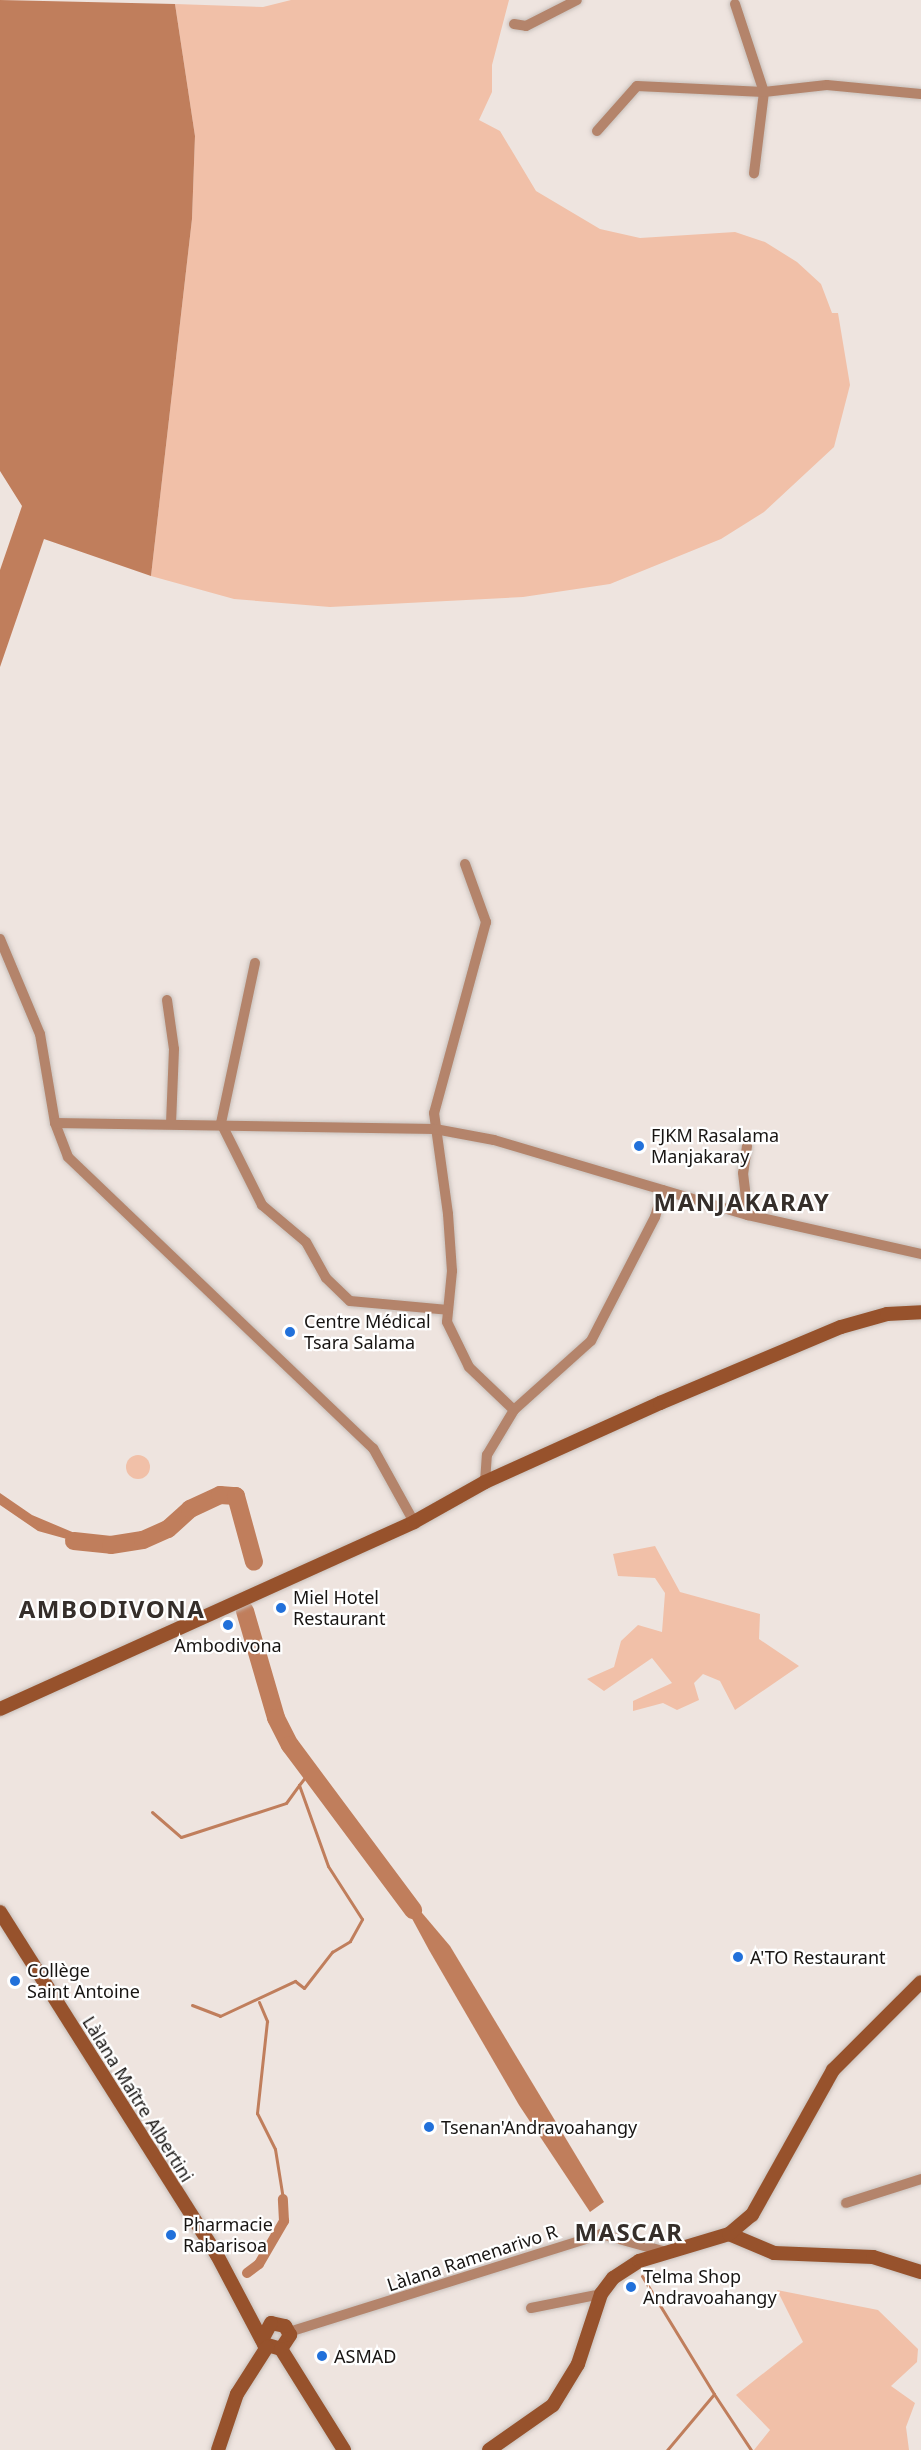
<!DOCTYPE html>
<meta charset="utf-8">
<style>
body{margin:0}
#map{position:relative;width:921px;height:2450px;overflow:hidden;background:#eee4df;font-family:"Noto Sans",sans-serif}
div>[style]{position:absolute}
[style*='--x']{left:calc(var(--x)*1px);top:calc(var(--y)*1px);width:calc(var(--w)*1px);rotate:calc(var(--a)*1deg)}
.green>*{inset:0;background:#f1c0a8}
.round{border-radius:50%}
.water>*{inset:0;background:#c07e5c}
.stream>*{height:3px;margin:-1.5px;padding:0 1.5px;transform-origin:1.5px;border-radius:1.5px;background:#c07e5c}
.canal>*{height:10px;margin:-5px;padding:0 5px;transform-origin:5px;border-radius:5px;background:#c07e5c}
.river>*{height:18px;margin:-9px;padding:0 9px;transform-origin:9px;border-radius:9px;background:#c07e5c}
.roads{filter:drop-shadow(0 0 2px #c7bfba) drop-shadow(0 0 2px #c7bfba)}
.street>*{height:10px;margin:-5px;padding:0 5px;transform-origin:5px;border-radius:5px;background:#b4846b}
.secondary>*{height:14px;margin:-7px;padding:0 7px;transform-origin:7px;border-radius:7px;background:#97522c}
.dots>*{width:16px;height:16px;translate:-50% -50%;box-sizing:border-box;border:3px solid #fff;border-radius:50%}
span{translate:-50% -50%;white-space:nowrap;text-align:center;line-height:1.15;-webkit-text-stroke:4.5px #fff;paint-order:stroke}
.poi-label{font-size:18px;color:#181513}
.left{translate:0 -50%;text-align:left}
.street-label{font-size:18px;color:#181513}
.district-label{font-size:24px;color:#352e2a;font-weight:700;letter-spacing:1.5px}
</style>
<div id="map">
<div class="green">
<div style="clip-path:polygon(291px 0,509px 0,492px 65px,492px 92px,479px 120px,500px 131px,536px 191px,600px 229px,640px 238px,735px 232px,765px 242px,797px 262px,821px 284px,832px 313px,838px 313px,850px 385px,834px 447px,764px 512px,721px 539px,610px 584px,523px 597px,330px 607px,234px 599px,151px 576px,192px 219px,195px 136px,175px 4px,263px 7px)"></div>
<div class="round" style="left:126px;top:1455px;width:24px;height:24px"></div>
<div style="clip-path:polygon(655px 1546px,680px 1592px,760px 1614px,759px 1639px,799px 1666px,735px 1710px,720px 1681px,703px 1674px,694px 1683px,699px 1700px,677px 1710px,663px 1703px,633px 1711px,633px 1701px,672px 1683px,652px 1658px,604px 1691px,587px 1679px,614px 1667px,621px 1641px,638px 1625px,662px 1632px,665px 1593px,655px 1578px,618px 1576px,613px 1554px)"></div>
<div style="clip-path:polygon(777px 2290px,878px 2310px,918px 2349px,917px 2362px,891px 2386px,915px 2403px,906px 2427px,909px 2450px,754px 2450px,770px 2430px,736px 2395px,803px 2342px)"></div>
</div>
<div class="water">
<div style="clip-path:polygon(0 0,175px 4px,195px 136px,192px 219px,151px 576px,44px 539px,0 667px,0 570px,22px 506px,0 471px)"></div>
<div style="clip-path:polygon(0 1493px,32px 1515px,77px 1534px,74px 1541px,38px 1531px,0 1505px)"></div>
<div style="clip-path:polygon(417px 1907px,450px 1946px,604px 2202px,590px 2212px,519px 2105px,429px 1950px,409px 1913px)"></div>
</div>
<div class="stream">
<div style="--x:152;--y:1812;--w:38;--a:41"></div>
<div style="--x:181;--y:1837;--w:110;--a:-17.9"></div>
<div style="--x:286;--y:1803;--w:22;--a:-54"></div>
<div style="--x:259;--y:2002;--w:21;--a:67"></div>
<div style="--x:267;--y:2021;--w:93;--a:96.2"></div>
<div style="--x:257;--y:2113;--w:40;--a:63.4"></div>
<div style="--x:275;--y:2149;--w:51;--a:80.9"></div>
<div style="--x:192;--y:2005;--w:30;--a:21"></div>
<div style="--x:220;--y:2016;--w:83;--a:-25"></div>
<div style="--x:295;--y:1981;--w:11;--a:38"></div>
<div style="--x:304;--y:1988;--w:46;--a:-52.1"></div>
<div style="--x:332;--y:1952;--w:21;--a:-31"></div>
<div style="--x:350;--y:1941;--w:25;--a:-61"></div>
<div style="--x:362;--y:1919;--w:63;--a:-122.7"></div>
<div style="--x:328;--y:1866;--w:86;--a:-109.7"></div>
<div style="--x:299;--y:1785;--w:18;--a:-52"></div>
<div style="--x:642;--y:2276;--w:138;--a:58.6"></div>
<div style="--x:714;--y:2394;--w:73;--a:130"></div>
<div style="--x:714;--y:2394;--w:67;--a:56.5"></div>
</div>
<div class="canal">
<div style="--x:247;--y:2273;--w:15;--a:-37"></div>
<div style="--x:259;--y:2264;--w:50;--a:-59.8"></div>
<div style="--x:284;--y:2221;--w:22;--a:-93"></div>
</div>
<div class="river">
<div style="--x:74;--y:1541;--w:37;--a:6"></div>
<div style="--x:111;--y:1545;--w:32;--a:-9"></div>
<div style="--x:143;--y:1540;--w:27;--a:-24"></div>
<div style="--x:168;--y:1529;--w:30;--a:-42"></div>
<div style="--x:190;--y:1509;--w:33;--a:-25"></div>
<div style="--x:220;--y:1495;--w:16;--a:4"></div>
<div style="--x:236;--y:1496;--w:68;--a:74.7"></div>
<div style="--x:245;--y:1611;--w:111;--a:73.8"></div>
<div style="--x:276;--y:1718;--w:30;--a:63"></div>
<div style="--x:290;--y:1745;--w:206;--a:53.3"></div>
</div>
<div class="roads">
<div class="street">
<div style="--x:735;--y:4;--w:93;--a:71.8"></div>
<div style="--x:764;--y:92;--w:82;--a:97"></div>
<div style="--x:514;--y:24;--w:12;--a:9"></div>
<div style="--x:526;--y:26;--w:57;--a:-27"></div>
<div style="--x:597;--y:131;--w:60;--a:-48.4"></div>
<div style="--x:637;--y:86;--w:127;--a:2.7"></div>
<div style="--x:764;--y:92;--w:63;--a:-6.3"></div>
<div style="--x:827;--y:85;--w:94;--a:5.5"></div>
<div style="--x:465;--y:864;--w:62;--a:70.1"></div>
<div style="--x:486;--y:922;--w:198;--a:105.2"></div>
<div style="--x:434;--y:1113;--w:102;--a:82.1"></div>
<div style="--x:448;--y:1214;--w:57;--a:86"></div>
<div style="--x:452;--y:1271;--w:51;--a:95.6"></div>
<div style="--x:447;--y:1322;--w:50;--a:63.9"></div>
<div style="--x:469;--y:1367;--w:62;--a:43.7"></div>
<div style="--x:0;--y:939;--w:103;--a:67.2"></div>
<div style="--x:40;--y:1034;--w:90;--a:80.4"></div>
<div style="--x:55;--y:1123;--w:36;--a:69"></div>
<div style="--x:68;--y:1157;--w:422;--a:43.7"></div>
<div style="--x:373;--y:1448;--w:85;--a:61"></div>
<div style="--x:255;--y:963;--w:164;--a:102"></div>
<div style="--x:221;--y:1123;--w:92;--a:63.4"></div>
<div style="--x:262;--y:1205;--w:57;--a:40.1"></div>
<div style="--x:306;--y:1242;--w:41;--a:60.9"></div>
<div style="--x:326;--y:1278;--w:33;--a:44"></div>
<div style="--x:350;--y:1301;--w:98;--a:5.2"></div>
<div style="--x:167;--y:1000;--w:49;--a:81.9"></div>
<div style="--x:174;--y:1049;--w:74;--a:92.3"></div>
<div style="--x:55;--y:1123;--w:380;--a:0.9"></div>
<div style="--x:435;--y:1129;--w:60;--a:10.6"></div>
<div style="--x:494;--y:1140;--w:265;--a:16.5"></div>
<div style="--x:748;--y:1215;--w:177;--a:12.7"></div>
<div style="--x:747;--y:1146;--w:27;--a:98"></div>
<div style="--x:743;--y:1173;--w:42;--a:83.2"></div>
<div style="--x:485;--y:1482;--w:27;--a:-86"></div>
<div style="--x:487;--y:1455;--w:52;--a:-59"></div>
<div style="--x:514;--y:1410;--w:103;--a:-41.9"></div>
<div style="--x:591;--y:1341;--w:140;--a:-62.7"></div>
<div style="--x:655;--y:1217;--w:28;--a:-73"></div>
<div style="--x:846;--y:2203;--w:79;--a:-17.7"></div>
<div style="--x:531;--y:2308;--w:71;--a:-11.3"></div>
<div style="--x:289;--y:2332;--w:327;--a:-17.4"></div>
<div style="--x:601;--y:2234;--w:67;--a:15.5"></div>
</div>
<div class="secondary">
<div style="--x:0;--y:1709;--w:454;--a:-24.3"></div>
<div style="--x:414;--y:1522;--w:81;--a:-29.4"></div>
<div style="--x:485;--y:1482;--w:192;--a:-24.3"></div>
<div style="--x:660;--y:1403;--w:196;--a:-22.8"></div>
<div style="--x:841;--y:1327;--w:48;--a:-15.8"></div>
<div style="--x:887;--y:1314;--w:34;--a:-3"></div>
<div style="--x:0;--y:1912;--w:406;--a:57.7"></div>
<div style="--x:217;--y:2255;--w:101;--a:62.2"></div>
<div style="--x:264;--y:2344;--w:18;--a:16"></div>
<div style="--x:281;--y:2349;--w:17;--a:-57"></div>
<div style="--x:290;--y:2335;--w:10;--a:-119"></div>
<div style="--x:285;--y:2326;--w:14;--a:-168"></div>
<div style="--x:271;--y:2323;--w:19;--a:118"></div>
<div style="--x:729;--y:2234;--w:49;--a:22.9"></div>
<div style="--x:774;--y:2253;--w:99;--a:2.3"></div>
<div style="--x:873;--y:2257;--w:50;--a:17.4"></div>
<div style="--x:281;--y:2349;--w:119;--a:58"></div>
<div style="--x:218;--y:2450;--w:59;--a:-71.3"></div>
<div style="--x:237;--y:2394;--w:56;--a:-57.4"></div>
<div style="--x:489;--y:2450;--w:78;--a:-35.1"></div>
<div style="--x:553;--y:2405;--w:48;--a:-58.6"></div>
<div style="--x:578;--y:2364;--w:74;--a:-71.8"></div>
<div style="--x:601;--y:2294;--w:20;--a:-53"></div>
<div style="--x:613;--y:2278;--w:31;--a:-33"></div>
<div style="--x:639;--y:2261;--w:94;--a:-16.7"></div>
<div style="--x:729;--y:2234;--w:30;--a:-40"></div>
<div style="--x:752;--y:2215;--w:166;--a:-60.8"></div>
<div style="--x:833;--y:2070;--w:124;--a:-45"></div>
</div>
</div>
<div class="dots">
<div style="left:639px;top:1146px;background:#2170da"></div>
<div style="left:290px;top:1332px;background:#2170da"></div>
<div style="left:281px;top:1608px;background:#2170da"></div>
<div style="left:228px;top:1625px;background:#2170da"></div>
<div style="left:738px;top:1957px;background:#2170da"></div>
<div style="left:15px;top:1981px;background:#2170da"></div>
<div style="left:429px;top:2127px;background:#2170da"></div>
<div style="left:171px;top:2235px;background:#2170da"></div>
<div style="left:631px;top:2287px;background:#2170da"></div>
<div style="left:322px;top:2356px;background:#2170da"></div>
</div>
<div class="poi-label">
<span class="left" style="left:651px;top:1146px">FJKM Rasalama<br>Manjakaray</span>
<span class="left" style="left:304px;top:1332px">Centre Médical<br>Tsara Salama</span>
<span class="left" style="left:293px;top:1608px">Miel Hotel<br>Restaurant</span>
<span style="left:228px;top:1645px">Ambodivona</span>
<span class="left" style="left:750px;top:1957px">A'TO Restaurant</span>
<span class="left" style="left:27px;top:1981px">Collège<br>Saint Antoine</span>
<span class="left" style="left:441px;top:2127px">Tsenan'Andravoahangy</span>
<span class="left" style="left:183px;top:2235px">Pharmacie<br>Rabarisoa</span>
<span class="left" style="left:643px;top:2287px">Telma Shop<br>Andravoahangy</span>
<span class="left" style="left:334px;top:2356px">ASMAD</span>
</div>
<div class="street-label">
<span style="left:138px;top:2099px;rotate:58deg">Làlana Maître Albertini</span>
<span style="left:472px;top:2258px;rotate:-18deg">Làlana Ramenarivo R</span>
</div>
<div class="district-label">
<span style="left:742px;top:1202px">MANJAKARAY</span>
<span style="left:112px;top:1609px">AMBODIVONA</span>
<span style="left:629px;top:2232px">MASCAR</span>
</div>
</div>
